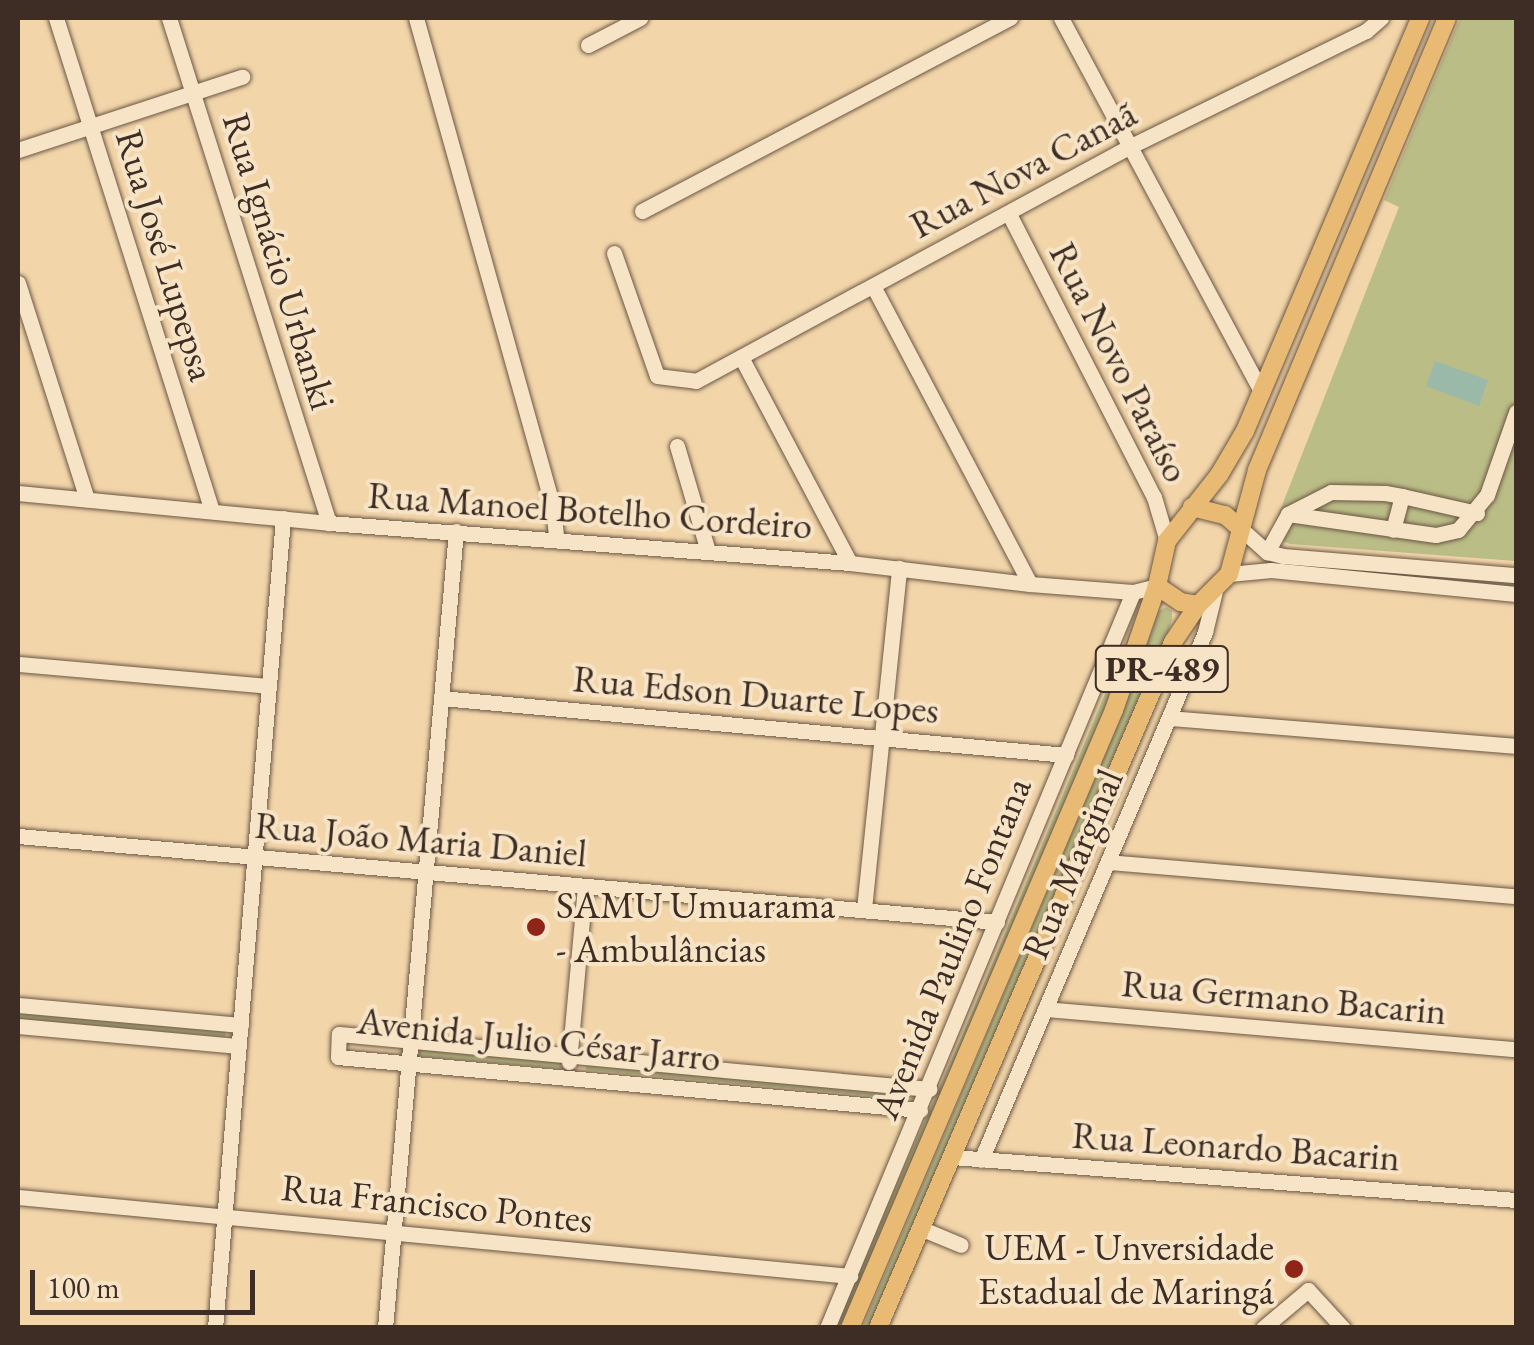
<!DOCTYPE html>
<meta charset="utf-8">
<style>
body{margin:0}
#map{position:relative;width:1534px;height:1345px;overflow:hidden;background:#f2d5a9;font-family:"EB Garamond",serif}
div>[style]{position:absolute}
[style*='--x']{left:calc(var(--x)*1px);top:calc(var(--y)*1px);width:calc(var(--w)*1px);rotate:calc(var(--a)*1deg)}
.green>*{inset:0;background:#bbbd87}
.water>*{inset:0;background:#9bb9a9}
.roads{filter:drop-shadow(0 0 2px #6b5745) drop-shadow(0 0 2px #6b5745)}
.minor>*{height:15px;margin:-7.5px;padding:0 7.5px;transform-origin:7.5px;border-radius:7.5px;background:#f7e4c7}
.major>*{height:18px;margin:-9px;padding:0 9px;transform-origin:9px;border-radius:9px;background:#e9ba74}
.dots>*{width:28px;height:28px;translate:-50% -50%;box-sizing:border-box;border:5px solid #f7e4c7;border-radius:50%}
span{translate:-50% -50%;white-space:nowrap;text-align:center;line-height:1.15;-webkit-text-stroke:8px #f7e4c7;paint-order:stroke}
.shield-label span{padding:2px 8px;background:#f7e4c7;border:2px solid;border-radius:8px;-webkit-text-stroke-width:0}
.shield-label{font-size:35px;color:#3e2d24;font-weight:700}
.street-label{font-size:38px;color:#3e2d24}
.poi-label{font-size:38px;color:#3e2d24}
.left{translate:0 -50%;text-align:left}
.right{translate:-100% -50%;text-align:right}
.frame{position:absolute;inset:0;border:20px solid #3e2d24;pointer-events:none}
.scale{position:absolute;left:30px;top:1270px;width:225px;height:45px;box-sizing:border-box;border:5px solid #3e2d24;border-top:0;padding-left:12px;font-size:30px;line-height:35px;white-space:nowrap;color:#3e2d24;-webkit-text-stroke:8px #f7e4c7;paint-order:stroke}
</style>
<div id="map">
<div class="green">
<div style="clip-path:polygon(1460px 18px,1516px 18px,1516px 561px,1290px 544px,1270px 536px,1399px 207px,1384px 200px)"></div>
<div style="clip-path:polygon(1166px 607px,1172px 611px,1172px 620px,1167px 636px,874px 1327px,862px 1328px,1120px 720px,1159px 611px)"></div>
<div style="clip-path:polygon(1140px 610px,1111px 702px,845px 1327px,833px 1328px,962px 1036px)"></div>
<div style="clip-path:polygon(18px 1012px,226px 1030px,225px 1037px,18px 1019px)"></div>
<div style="clip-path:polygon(419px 1047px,564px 1061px,563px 1069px,419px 1056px)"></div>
<div style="clip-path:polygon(587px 1062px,906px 1091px,904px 1099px,586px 1070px)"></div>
</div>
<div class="water">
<div style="clip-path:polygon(1435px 361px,1488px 380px,1479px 406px,1426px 386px)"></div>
</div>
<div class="roads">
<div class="minor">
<div style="--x:56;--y:18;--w:517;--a:72.44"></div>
<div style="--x:169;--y:18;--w:530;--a:72.42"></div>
<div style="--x:416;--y:18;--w:508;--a:74.35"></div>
<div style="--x:553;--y:507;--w:31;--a:84"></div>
<div style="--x:1061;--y:18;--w:425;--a:61.8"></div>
<div style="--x:588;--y:45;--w:59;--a:-27.4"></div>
<div style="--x:18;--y:150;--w:236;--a:-18.1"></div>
<div style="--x:642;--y:211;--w:416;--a:-27.7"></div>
<div style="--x:1009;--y:214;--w:318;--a:62.9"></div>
<div style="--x:1154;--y:497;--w:46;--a:73.5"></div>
<div style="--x:614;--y:253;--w:130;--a:70.7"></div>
<div style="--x:657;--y:376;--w:39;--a:7"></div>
<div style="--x:696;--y:381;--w:494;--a:-28.4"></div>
<div style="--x:1131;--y:146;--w:262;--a:-26.1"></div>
<div style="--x:1366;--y:31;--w:20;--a:-41"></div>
<div style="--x:18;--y:283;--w:227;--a:72.3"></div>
<div style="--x:873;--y:286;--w:337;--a:62.2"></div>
<div style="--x:741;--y:357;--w:233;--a:62.1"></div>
<div style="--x:677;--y:446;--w:109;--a:73.6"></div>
<div style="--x:18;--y:493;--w:312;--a:5.5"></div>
<div style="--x:329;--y:523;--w:523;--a:4.39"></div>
<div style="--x:850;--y:563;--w:181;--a:6.7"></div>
<div style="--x:1030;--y:584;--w:103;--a:4.4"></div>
<div style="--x:1133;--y:592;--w:25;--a:-14"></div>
<div style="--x:1402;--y:496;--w:77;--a:12.8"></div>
<div style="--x:1288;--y:514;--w:48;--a:-27.1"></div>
<div style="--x:1331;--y:492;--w:54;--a:1.1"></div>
<div style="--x:1385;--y:493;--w:17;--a:10"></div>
<div style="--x:1402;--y:496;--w:35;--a:105"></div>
<div style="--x:1239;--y:527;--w:38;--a:42"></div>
<div style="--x:1267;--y:552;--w:16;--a:14"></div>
<div style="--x:1283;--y:556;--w:234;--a:4.7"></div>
<div style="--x:1267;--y:552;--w:43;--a:-61.1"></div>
<div style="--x:1288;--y:514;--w:149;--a:8.1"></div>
<div style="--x:1436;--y:535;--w:23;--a:-13"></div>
<div style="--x:1458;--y:530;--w:45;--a:-50.4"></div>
<div style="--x:1487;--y:495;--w:88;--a:-70.7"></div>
<div style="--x:1229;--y:574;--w:42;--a:-5.4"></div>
<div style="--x:1271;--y:570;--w:246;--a:5.6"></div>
<div style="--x:18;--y:664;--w:252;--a:5"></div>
<div style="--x:441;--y:698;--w:628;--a:5.21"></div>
<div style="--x:1169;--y:718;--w:348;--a:4.6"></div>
<div style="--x:18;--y:836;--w:983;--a:5.02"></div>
<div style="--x:1108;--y:862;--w:409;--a:4.8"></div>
<div style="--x:864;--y:909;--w:343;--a:-84.1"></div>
<div style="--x:18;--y:1005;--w:224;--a:5.1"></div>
<div style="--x:1045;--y:1009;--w:473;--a:4.9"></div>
<div style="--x:18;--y:1026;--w:222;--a:5.2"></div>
<div style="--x:569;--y:1062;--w:176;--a:-84.8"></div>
<div style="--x:920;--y:1110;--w:584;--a:-174.8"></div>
<div style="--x:338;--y:1057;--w:23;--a:-88"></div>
<div style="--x:339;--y:1034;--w:593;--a:5.33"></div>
<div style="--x:952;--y:1157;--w:566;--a:4.36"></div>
<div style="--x:981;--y:1160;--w:574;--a:-67.01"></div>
<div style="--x:1205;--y:632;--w:42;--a:-76.3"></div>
<div style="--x:18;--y:1197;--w:836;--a:5.42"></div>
<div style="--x:920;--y:1228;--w:44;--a:22.5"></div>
<div style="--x:215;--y:1328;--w:813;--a:-85.2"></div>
<div style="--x:385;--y:1328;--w:800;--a:-84.91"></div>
<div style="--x:827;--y:1328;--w:797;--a:-67.42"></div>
<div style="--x:1263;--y:1328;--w:59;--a:-40.2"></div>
<div style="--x:1308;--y:1290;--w:52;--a:47.4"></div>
</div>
<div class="major">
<div style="--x:1192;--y:507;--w:34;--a:14"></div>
<div style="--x:1225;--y:515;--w:18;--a:41"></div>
<div style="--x:1157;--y:586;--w:29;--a:34"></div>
<div style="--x:1181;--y:602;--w:17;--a:10"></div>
<div style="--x:850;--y:1328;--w:672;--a:-66.87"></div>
<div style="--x:1114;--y:710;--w:131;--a:-70.9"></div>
<div style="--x:1157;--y:586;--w:46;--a:-77.5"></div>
<div style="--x:1167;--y:541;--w:84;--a:-51.8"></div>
<div style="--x:1219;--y:475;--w:51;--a:-59.4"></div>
<div style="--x:1245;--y:431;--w:449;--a:-67"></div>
<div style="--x:878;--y:1328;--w:747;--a:-66.73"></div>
<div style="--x:1173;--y:642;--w:45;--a:-56"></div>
<div style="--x:1198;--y:605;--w:44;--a:-45"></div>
<div style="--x:1229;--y:574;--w:108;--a:-74.9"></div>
<div style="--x:1257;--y:470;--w:490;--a:-67.2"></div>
</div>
</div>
<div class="dots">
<div style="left:536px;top:927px;background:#8f2418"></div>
<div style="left:1294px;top:1269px;background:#8f2418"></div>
</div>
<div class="shield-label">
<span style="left:1162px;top:669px">PR-489</span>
</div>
<div class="street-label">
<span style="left:1023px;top:169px;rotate:-28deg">Rua Nova Canaã</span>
<span style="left:166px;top:255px;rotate:73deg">Rua José Lupepsa</span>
<span style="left:280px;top:261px;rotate:73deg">Rua Ignácio Urbanki</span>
<span style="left:1120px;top:362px;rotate:63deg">Rua Novo Paraíso</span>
<span style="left:590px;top:510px;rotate:4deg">Rua Manoel Botelho Cordeiro</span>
<span style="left:756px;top:694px;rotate:5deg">Rua Edson Duarte Lopes</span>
<span style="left:421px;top:839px;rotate:5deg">Rua João Maria Daniel</span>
<span style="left:1072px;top:864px;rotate:-67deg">Rua Marginal</span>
<span style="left:951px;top:948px;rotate:-68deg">Avenida Paulino Fontana</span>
<span style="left:1284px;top:997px;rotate:5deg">Rua Germano Bacarin</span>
<span style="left:539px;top:1039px;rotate:6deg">Avenida Julio César Jarro</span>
<span style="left:1236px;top:1146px;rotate:4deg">Rua Leonardo Bacarin</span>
<span style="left:437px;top:1203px;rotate:6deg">Rua Francisco Pontes</span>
</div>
<div class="poi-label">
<span class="left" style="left:556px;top:927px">SAMU Umuarama<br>- Ambulâncias</span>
<span class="right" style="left:1274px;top:1269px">UEM - Unversidade<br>Estadual de Maringá</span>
</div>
<div class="frame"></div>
<div class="scale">100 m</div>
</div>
